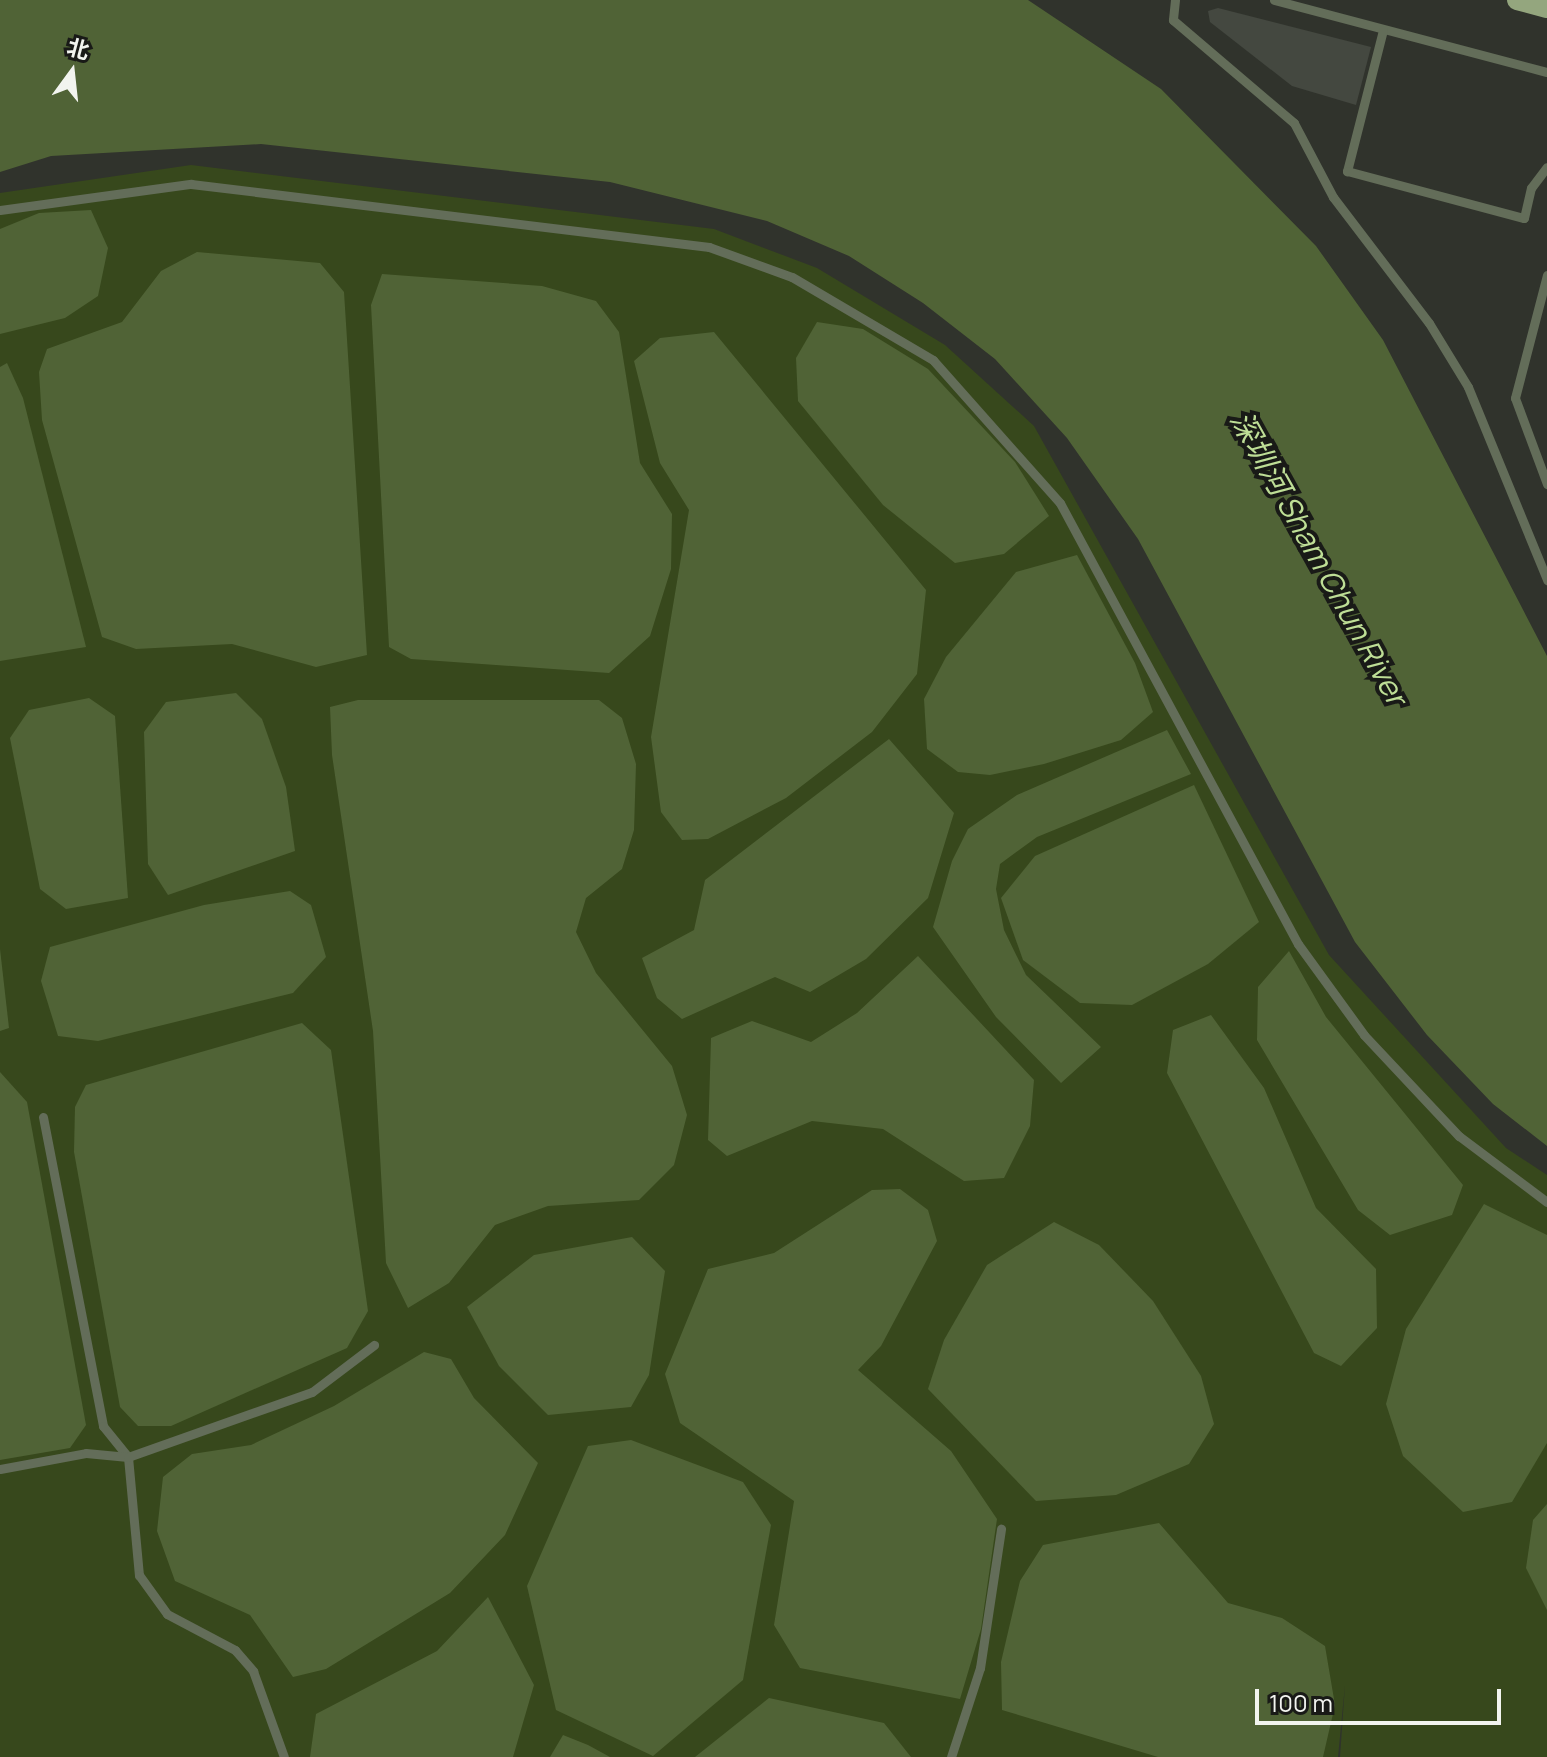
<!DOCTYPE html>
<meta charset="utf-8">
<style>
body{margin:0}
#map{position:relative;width:1547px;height:1757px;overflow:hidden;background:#30332c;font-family:Manrope,"Noto Sans SC",sans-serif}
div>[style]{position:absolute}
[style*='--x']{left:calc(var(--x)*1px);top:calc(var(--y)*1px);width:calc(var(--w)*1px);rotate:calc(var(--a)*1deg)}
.green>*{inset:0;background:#37481c}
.water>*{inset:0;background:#506336}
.building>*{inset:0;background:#444840}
.service>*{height:9px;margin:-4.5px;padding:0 4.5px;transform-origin:4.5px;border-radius:4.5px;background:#636d59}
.primary>*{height:20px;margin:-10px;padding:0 10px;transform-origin:10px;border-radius:10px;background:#94a67e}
span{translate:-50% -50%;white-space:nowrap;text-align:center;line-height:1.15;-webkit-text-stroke:8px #191a17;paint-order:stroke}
.water-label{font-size:30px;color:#bede96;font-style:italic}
.north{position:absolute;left:32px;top:32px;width:80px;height:80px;-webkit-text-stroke:6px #191a17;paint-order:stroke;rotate:15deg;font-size:22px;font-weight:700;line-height:32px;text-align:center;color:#f2f4ef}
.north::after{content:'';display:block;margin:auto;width:28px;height:36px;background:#f2f4ef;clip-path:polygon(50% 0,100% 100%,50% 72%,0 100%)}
.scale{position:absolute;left:1255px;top:1689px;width:246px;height:36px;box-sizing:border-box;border:4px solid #f2f4ef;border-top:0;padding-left:10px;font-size:24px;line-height:28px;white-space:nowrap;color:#f2f4ef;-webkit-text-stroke:6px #191a17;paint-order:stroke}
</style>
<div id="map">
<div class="green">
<div style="clip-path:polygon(191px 165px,714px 229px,817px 268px,945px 345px,1034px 426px,1329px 955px,1506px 1148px,1547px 1175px,1547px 1757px,1340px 1757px,1345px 1685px,1338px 1757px,0 1757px,0 193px)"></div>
</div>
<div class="water">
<div style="clip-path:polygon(0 0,1028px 0,1161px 89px,1316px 246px,1383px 340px,1547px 656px,1547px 1146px,1493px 1104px,1427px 1035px,1355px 942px,1138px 539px,1067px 438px,995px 359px,923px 303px,849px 256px,767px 221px,610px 182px,261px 144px,51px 156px,0 172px)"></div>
<div style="clip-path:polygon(91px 210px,108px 248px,98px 296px,65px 318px,0 334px,0 229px,39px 213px)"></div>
<div style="clip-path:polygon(197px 252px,320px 263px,344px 292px,367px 655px,316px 667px,232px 644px,136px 649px,102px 637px,42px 420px,39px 372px,47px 349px,122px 322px,161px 271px)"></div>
<div style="clip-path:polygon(382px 274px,542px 286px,596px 301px,619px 332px,640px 463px,672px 514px,671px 569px,650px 636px,609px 673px,411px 659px,389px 647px,371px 305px)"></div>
<div style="clip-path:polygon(817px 322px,863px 329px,928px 369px,1015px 462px,1049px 516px,1004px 554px,955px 563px,883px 505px,798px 401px,796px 358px)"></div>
<div style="clip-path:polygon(714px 332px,926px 590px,917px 674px,872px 732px,786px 798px,708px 839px,682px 840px,661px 812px,651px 737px,689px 510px,660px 463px,634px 361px,660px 338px)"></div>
<div style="clip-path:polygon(7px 363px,23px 398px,86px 647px,0 661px,0 367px)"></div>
<div style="clip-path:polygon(1077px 555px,1135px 663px,1153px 712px,1121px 740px,1044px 764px,990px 775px,958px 772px,927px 749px,924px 699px,946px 657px,1016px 572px)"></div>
<div style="clip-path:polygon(236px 693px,262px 719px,286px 787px,295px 851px,168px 895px,148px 864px,144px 732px,166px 702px)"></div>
<div style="clip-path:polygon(89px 698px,115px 716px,128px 898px,66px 909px,40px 889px,10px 738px,29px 710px)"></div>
<div style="clip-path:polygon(358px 700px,599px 700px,622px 718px,636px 764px,634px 830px,622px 869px,586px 898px,576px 932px,596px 973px,672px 1066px,687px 1115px,674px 1165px,639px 1200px,548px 1206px,495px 1225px,449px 1283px,408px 1308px,386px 1263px,373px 1031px,332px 755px,330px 707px)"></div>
<div style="clip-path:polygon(1167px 730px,1191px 774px,1037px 837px,1000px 864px,996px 889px,1004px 930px,1026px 975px,1101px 1047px,1061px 1083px,996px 1017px,933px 927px,952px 861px,968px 829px,1017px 795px)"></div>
<div style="clip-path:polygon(889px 739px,954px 813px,928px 898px,866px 959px,810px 992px,775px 977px,682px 1019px,657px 998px,642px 958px,694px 930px,705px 880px)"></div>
<div style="clip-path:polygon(1194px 785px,1259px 922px,1208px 964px,1132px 1005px,1080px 1003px,1023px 960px,1001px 898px,1035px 856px)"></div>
<div style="clip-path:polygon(290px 891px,311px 905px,326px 957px,293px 993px,98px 1041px,58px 1036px,41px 981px,50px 947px,204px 905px)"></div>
<div style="clip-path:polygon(0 949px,9px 1028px,0 1031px)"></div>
<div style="clip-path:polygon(1289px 951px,1326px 1017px,1463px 1185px,1452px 1215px,1390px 1235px,1358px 1210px,1257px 1040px,1258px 987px)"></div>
<div style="clip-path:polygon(918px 956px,1034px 1080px,1030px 1126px,1004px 1178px,964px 1181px,883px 1129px,812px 1121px,727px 1156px,708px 1140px,711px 1038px,752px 1021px,811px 1042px,857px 1013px)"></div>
<div style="clip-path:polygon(1211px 1015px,1264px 1088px,1316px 1208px,1376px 1269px,1377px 1328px,1341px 1366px,1314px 1353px,1167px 1073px,1173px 1030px)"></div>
<div style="clip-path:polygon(302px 1023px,331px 1050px,368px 1311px,347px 1348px,171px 1426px,138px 1426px,120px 1407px,74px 1152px,75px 1107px,86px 1085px)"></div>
<div style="clip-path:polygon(0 1072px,27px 1102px,86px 1425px,70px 1448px,0 1460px)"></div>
<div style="clip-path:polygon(900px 1189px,928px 1210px,937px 1241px,881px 1346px,858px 1370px,951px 1451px,997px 1519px,981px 1629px,960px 1699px,800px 1668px,774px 1625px,794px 1501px,680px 1423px,665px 1374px,708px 1269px,774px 1253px,872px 1190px)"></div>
<div style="clip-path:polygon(1484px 1204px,1547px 1235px,1547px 1443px,1512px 1502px,1463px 1512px,1403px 1456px,1386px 1404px,1406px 1329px)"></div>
<div style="clip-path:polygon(1054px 1222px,1099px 1245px,1153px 1301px,1201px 1376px,1214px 1424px,1189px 1464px,1116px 1495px,1036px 1501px,928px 1389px,944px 1340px,987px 1265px)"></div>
<div style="clip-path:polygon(632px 1237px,665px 1271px,649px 1375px,631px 1407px,548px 1415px,499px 1366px,467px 1307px,534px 1255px)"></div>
<div style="clip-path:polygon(424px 1352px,451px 1359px,474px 1398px,538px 1463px,505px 1535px,450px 1593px,326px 1669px,293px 1677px,250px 1615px,175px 1581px,157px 1531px,163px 1477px,192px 1454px,251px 1445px,334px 1406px)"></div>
<div style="clip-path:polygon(631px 1440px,743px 1482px,771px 1525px,743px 1680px,653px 1756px,556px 1710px,527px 1586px,588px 1446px)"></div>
<div style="clip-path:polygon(1547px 1504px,1547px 1610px,1526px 1568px,1533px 1520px)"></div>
<div style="clip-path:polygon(1159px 1523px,1228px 1603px,1282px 1618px,1325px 1646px,1335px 1705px,1323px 1757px,1158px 1757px,1002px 1710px,1001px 1662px,1020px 1581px,1043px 1545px)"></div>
<div style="clip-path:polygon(488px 1597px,534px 1685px,513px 1757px,310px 1757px,316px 1714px,437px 1651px)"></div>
<div style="clip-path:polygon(769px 1698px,884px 1723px,911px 1757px,695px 1757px)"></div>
<div style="clip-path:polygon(563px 1735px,588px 1745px,610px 1757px,550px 1757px)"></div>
</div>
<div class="building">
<div style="clip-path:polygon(1218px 8px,1371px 47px,1356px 105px,1292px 86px,1210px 22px,1208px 11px)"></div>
</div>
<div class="service">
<div style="--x:1175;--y:0;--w:20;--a:96"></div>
<div style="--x:1173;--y:20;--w:159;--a:40.4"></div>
<div style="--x:1294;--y:123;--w:84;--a:62.2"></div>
<div style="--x:1333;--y:197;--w:158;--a:52.7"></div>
<div style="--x:1429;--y:323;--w:75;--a:58.6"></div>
<div style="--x:1468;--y:387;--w:209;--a:67.7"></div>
<div style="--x:1274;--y:0;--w:282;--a:14.8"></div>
<div style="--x:1383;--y:30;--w:146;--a:104.3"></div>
<div style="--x:1347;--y:171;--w:183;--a:14.9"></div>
<div style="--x:1524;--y:218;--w:31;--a:-77"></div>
<div style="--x:1531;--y:188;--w:26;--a:-53"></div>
<div style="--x:0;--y:210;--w:193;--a:-7.8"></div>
<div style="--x:191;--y:184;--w:522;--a:6.93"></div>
<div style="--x:709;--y:247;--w:88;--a:19.9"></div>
<div style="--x:792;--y:277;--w:164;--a:30.5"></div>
<div style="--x:933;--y:360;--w:191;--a:48.4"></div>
<div style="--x:1060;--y:503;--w:501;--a:61.65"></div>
<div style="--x:1298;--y:944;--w:112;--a:54"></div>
<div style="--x:1364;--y:1035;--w:139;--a:46.8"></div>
<div style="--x:1459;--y:1136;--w:110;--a:36.9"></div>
<div style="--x:1547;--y:275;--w:127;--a:104.6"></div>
<div style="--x:1515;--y:398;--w:92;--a:69.6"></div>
<div style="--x:43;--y:1117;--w:315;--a:79"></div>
<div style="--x:103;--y:1426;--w:40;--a:51"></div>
<div style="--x:128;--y:1457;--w:119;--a:84.7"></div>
<div style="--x:139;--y:1575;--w:48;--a:54.3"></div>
<div style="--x:167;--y:1614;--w:77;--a:27.9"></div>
<div style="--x:235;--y:1650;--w:28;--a:49"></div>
<div style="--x:253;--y:1671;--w:91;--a:70.2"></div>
<div style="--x:0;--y:1469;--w:87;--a:-10.5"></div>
<div style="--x:86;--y:1453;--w:42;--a:5.4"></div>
<div style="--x:128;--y:1457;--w:195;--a:-19.5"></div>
<div style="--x:312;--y:1392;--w:78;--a:-37.2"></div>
<div style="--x:951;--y:1757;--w:94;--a:-72"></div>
<div style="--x:980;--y:1668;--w:141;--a:-81.4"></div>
</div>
<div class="primary">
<div style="--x:1517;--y:0;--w:31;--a:15"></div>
</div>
<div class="water-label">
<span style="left:1319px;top:558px;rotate:61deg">深圳河 Sham Chun River</span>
</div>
<div class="north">北</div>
<div class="scale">100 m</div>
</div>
